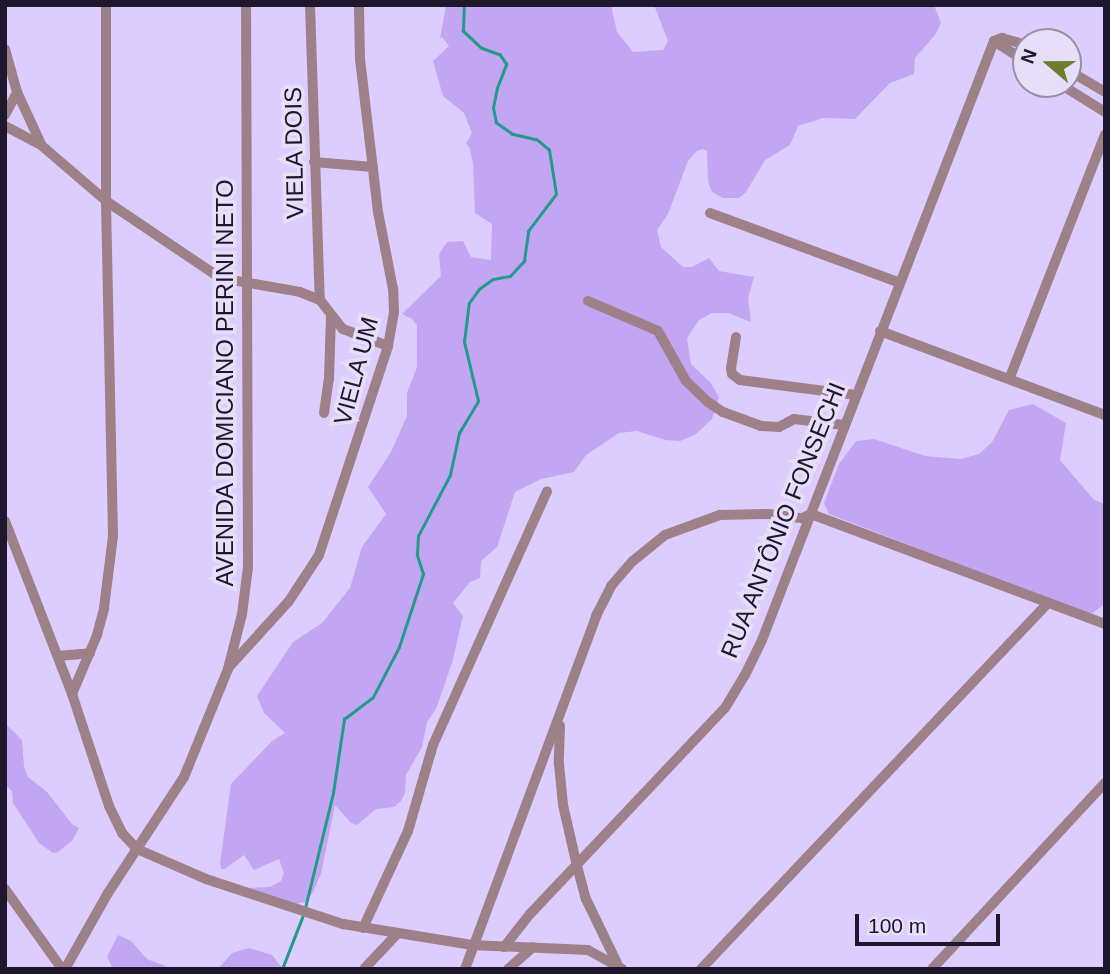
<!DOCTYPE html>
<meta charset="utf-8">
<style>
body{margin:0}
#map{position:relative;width:1110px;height:974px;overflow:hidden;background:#ddcdfe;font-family:Arial,sans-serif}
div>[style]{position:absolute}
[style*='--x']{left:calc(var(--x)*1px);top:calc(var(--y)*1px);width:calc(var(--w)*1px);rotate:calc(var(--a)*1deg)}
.green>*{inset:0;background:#c2a6f3}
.stream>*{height:2.5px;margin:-1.25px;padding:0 1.25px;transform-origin:1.25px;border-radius:1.25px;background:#249a89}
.street>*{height:10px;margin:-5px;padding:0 5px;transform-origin:5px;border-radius:5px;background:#9e8088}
span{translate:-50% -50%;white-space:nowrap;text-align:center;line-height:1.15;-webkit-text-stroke:7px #e7dff8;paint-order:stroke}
.street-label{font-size:24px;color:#1e162c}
.frame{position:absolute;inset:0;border:7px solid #1e162c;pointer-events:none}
.north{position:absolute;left:1012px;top:28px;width:70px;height:70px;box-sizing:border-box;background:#e7dff8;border:2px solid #978fa6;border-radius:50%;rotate:290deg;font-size:19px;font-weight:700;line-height:28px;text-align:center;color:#1e162c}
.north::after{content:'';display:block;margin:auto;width:24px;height:32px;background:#6d7f2e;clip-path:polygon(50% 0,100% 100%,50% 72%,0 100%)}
.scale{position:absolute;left:855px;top:914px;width:145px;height:32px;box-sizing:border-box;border:4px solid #1e162c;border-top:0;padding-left:9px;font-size:21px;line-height:24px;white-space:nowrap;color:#1e162c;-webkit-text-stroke:5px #e7dff8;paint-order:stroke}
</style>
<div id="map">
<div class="green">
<div style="clip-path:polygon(446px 5px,611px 5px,617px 32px,633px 52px,663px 50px,668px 41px,654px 5px,934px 5px,941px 23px,935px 35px,915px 58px,914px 74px,890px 83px,855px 119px,823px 118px,798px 126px,790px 145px,765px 160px,746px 192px,739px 198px,723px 198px,712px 192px,708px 181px,707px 151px,703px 149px,697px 151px,688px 161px,668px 214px,657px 230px,661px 247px,683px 267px,692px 267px,709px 258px,719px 271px,754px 277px,748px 298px,751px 322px,728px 313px,712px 313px,699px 320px,687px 338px,691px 364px,710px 382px,719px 397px,712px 419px,695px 435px,680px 441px,665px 440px,637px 431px,619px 433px,586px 455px,574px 472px,541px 479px,515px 492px,497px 547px,481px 561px,480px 578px,470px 582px,453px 603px,463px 616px,452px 663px,436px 709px,427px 722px,422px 747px,406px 775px,405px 793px,401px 801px,394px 807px,376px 809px,357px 825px,351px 823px,335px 805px,321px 874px,312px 894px,305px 902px,296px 904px,249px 888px,270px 887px,281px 881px,284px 873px,279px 859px,254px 870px,244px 855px,225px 869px,221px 869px,220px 863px,231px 784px,272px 741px,285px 733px,264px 713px,257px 696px,293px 642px,322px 623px,350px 588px,362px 547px,386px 514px,368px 487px,391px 452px,407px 416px,407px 393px,417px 367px,417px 325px,412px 319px,402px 314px,441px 276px,439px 254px,447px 242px,463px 241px,471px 257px,491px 260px,492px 224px,475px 213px,473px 164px,470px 149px,466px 143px,472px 133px,464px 113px,443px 96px,433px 61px,449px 46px,442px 37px,440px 39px)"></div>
<div style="clip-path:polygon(1033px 404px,1066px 423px,1060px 460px,1094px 500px,1105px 504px,1105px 604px,1092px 613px,1082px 612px,829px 514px,824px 503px,839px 464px,856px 441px,874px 439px,925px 456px,961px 459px,979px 454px,992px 442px,1009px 410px)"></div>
<div style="clip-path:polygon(5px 723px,22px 740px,24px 766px,28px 777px,47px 792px,72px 824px,79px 828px,72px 841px,58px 852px,53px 853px,39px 843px,13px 803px,12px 791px,5px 785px)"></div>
<div style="clip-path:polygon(118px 935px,131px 941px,147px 959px,173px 969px,113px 969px,107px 957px)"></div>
<div style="clip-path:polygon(249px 948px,272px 955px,283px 969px,218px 969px,232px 953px)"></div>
</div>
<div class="stream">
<div style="--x:305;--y:908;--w:118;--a:-76.3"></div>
<div style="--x:333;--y:793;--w:75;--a:-81.5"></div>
<div style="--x:344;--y:719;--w:36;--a:-37"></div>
<div style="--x:373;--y:697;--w:56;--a:-62.5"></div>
<div style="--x:399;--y:647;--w:77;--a:-71.8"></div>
<div style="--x:423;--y:574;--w:20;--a:-108"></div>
<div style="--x:417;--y:555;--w:19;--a:-87"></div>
<div style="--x:418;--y:536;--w:69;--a:-62.3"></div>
<div style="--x:450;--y:475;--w:43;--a:-77.9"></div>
<div style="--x:459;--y:433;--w:37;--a:-59"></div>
<div style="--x:478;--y:401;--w:61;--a:-103.3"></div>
<div style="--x:464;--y:342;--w:39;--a:-83"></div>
<div style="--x:469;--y:303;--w:17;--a:-54"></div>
<div style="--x:479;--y:289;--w:17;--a:-36"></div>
<div style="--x:493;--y:279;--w:17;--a:-10"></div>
<div style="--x:510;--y:276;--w:21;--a:-47"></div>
<div style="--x:524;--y:261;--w:30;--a:-82"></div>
<div style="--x:528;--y:231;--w:46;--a:-52.9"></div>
<div style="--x:556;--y:194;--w:45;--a:-99"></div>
<div style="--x:549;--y:150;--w:16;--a:-140"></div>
<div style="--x:537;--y:140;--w:26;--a:-167"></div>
<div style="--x:512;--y:134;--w:19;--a:-145"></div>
<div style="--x:496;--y:123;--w:15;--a:-101"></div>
<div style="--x:493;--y:108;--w:20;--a:-79"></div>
<div style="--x:497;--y:88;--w:26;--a:-69"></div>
<div style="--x:506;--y:64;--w:11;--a:-124"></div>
<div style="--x:500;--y:55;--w:20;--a:-160"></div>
<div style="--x:481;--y:48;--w:25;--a:-137"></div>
<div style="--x:463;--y:31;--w:26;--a:-88"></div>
<div style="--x:282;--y:969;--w:58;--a:-68.7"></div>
</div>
<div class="street">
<div style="--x:310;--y:5;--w:295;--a:88.1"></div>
<div style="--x:994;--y:41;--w:38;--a:33"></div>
<div style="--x:994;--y:41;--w:9;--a:-21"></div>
<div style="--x:1002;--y:38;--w:25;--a:16"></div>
<div style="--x:5;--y:49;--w:45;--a:74.4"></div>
<div style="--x:17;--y:92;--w:57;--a:65.2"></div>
<div style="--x:1068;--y:70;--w:43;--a:30.7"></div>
<div style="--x:1060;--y:84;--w:53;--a:31.9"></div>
<div style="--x:5;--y:115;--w:26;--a:-62"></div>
<div style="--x:5;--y:126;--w:41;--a:27.8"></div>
<div style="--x:41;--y:145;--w:86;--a:40.7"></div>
<div style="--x:106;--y:201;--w:138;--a:34"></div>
<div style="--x:220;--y:278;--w:81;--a:9.9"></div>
<div style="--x:300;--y:292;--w:22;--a:22"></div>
<div style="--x:320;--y:300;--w:37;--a:52"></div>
<div style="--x:343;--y:329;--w:48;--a:20.7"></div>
<div style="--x:314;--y:162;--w:59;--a:4.8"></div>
<div style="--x:710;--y:213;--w:200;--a:20.2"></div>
<div style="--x:588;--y:301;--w:76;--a:23.2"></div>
<div style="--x:658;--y:331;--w:57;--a:60.8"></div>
<div style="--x:686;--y:381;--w:30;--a:44"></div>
<div style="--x:708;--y:402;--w:18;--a:34"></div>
<div style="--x:723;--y:412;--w:40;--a:20.2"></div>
<div style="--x:761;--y:426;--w:18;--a:3"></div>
<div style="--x:779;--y:427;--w:17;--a:-28"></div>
<div style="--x:794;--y:419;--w:50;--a:6.8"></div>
<div style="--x:880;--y:331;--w:240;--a:20.5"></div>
<div style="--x:736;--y:337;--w:32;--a:99"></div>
<div style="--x:731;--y:369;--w:5;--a:79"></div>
<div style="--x:732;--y:374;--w:10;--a:37"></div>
<div style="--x:740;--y:380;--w:117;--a:7.4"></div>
<div style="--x:1010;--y:377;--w:260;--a:-68.6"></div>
<div style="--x:324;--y:413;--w:34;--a:-82"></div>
<div style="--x:329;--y:379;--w:62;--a:-88.2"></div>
<div style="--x:5;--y:521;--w:186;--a:68.8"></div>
<div style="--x:72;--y:694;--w:118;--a:71.7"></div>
<div style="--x:109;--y:806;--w:30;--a:64"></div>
<div style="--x:122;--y:833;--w:22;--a:47"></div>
<div style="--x:137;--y:849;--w:75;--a:23.5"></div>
<div style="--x:206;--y:879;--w:144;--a:18.2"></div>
<div style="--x:343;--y:924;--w:131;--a:9.2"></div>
<div style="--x:472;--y:945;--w:116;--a:2.5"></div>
<div style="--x:588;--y:950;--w:39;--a:29"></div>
<div style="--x:58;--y:656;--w:32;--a:-5"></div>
<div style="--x:230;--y:666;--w:88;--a:-47.8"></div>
<div style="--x:289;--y:601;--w:55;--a:-56.9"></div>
<div style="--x:319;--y:555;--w:220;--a:-71.7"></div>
<div style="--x:388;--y:346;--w:35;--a:-80"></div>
<div style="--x:394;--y:312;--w:23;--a:-92"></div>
<div style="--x:393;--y:289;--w:78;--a:-101"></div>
<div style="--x:378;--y:212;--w:154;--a:-96.7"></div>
<div style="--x:360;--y:59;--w:54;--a:-91.1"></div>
<div style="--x:72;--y:694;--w:64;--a:-67"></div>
<div style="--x:97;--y:635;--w:28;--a:-75"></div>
<div style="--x:104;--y:608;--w:73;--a:-82.9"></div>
<div style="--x:113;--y:536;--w:335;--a:-91.2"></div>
<div style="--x:106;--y:201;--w:196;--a:-90"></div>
<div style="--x:560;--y:726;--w:38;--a:92"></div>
<div style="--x:559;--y:764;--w:41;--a:84.4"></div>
<div style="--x:563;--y:805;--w:63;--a:77.1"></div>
<div style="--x:577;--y:866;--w:34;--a:75"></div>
<div style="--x:586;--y:899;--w:71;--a:64.2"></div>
<div style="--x:5;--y:889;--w:98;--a:54.5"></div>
<div style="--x:363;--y:928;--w:107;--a:-65.1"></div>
<div style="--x:408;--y:831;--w:90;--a:-73.8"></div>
<div style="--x:433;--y:745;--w:278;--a:-65.8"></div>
<div style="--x:504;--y:947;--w:42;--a:-51.8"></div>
<div style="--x:530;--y:914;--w:284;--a:-46.6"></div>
<div style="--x:725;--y:708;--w:39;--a:-59"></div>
<div style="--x:745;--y:675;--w:39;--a:-64"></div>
<div style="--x:762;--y:640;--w:642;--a:-68.83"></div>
<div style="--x:65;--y:969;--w:87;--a:-60.5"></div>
<div style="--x:108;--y:893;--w:139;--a:-56.8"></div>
<div style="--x:184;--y:777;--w:117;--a:-67.8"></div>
<div style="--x:228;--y:669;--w:57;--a:-75.7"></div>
<div style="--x:242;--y:614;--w:47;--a:-82.7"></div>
<div style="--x:248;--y:567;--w:562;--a:-90.2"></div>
<div style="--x:364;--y:969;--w:47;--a:-46.7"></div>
<div style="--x:465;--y:969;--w:377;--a:-69.6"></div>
<div style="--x:596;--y:616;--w:34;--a:-63"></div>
<div style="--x:611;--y:586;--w:33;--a:-49"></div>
<div style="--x:633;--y:561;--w:41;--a:-39.1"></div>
<div style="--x:665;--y:535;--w:59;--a:-20"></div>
<div style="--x:720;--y:515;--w:48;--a:-1.2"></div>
<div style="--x:768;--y:514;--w:34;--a:7"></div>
<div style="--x:802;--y:518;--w:10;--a:-24"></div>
<div style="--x:811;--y:514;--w:314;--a:20.5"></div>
<div style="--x:508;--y:969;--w:33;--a:-41"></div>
<div style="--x:701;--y:969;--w:503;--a:-46.53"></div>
<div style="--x:932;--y:969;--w:254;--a:-47.1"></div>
</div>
<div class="street-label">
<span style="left:294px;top:153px;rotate:-91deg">VIELA DOIS</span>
<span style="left:356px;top:371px;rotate:-75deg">VIELA UM</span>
<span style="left:225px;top:383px;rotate:-90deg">AVENIDA DOMICIANO PERINI NETO</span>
<span style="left:783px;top:520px;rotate:-68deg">RUA ANTÔNIO FONSECHI</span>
</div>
<div class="frame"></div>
<div class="north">N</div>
<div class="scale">100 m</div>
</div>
